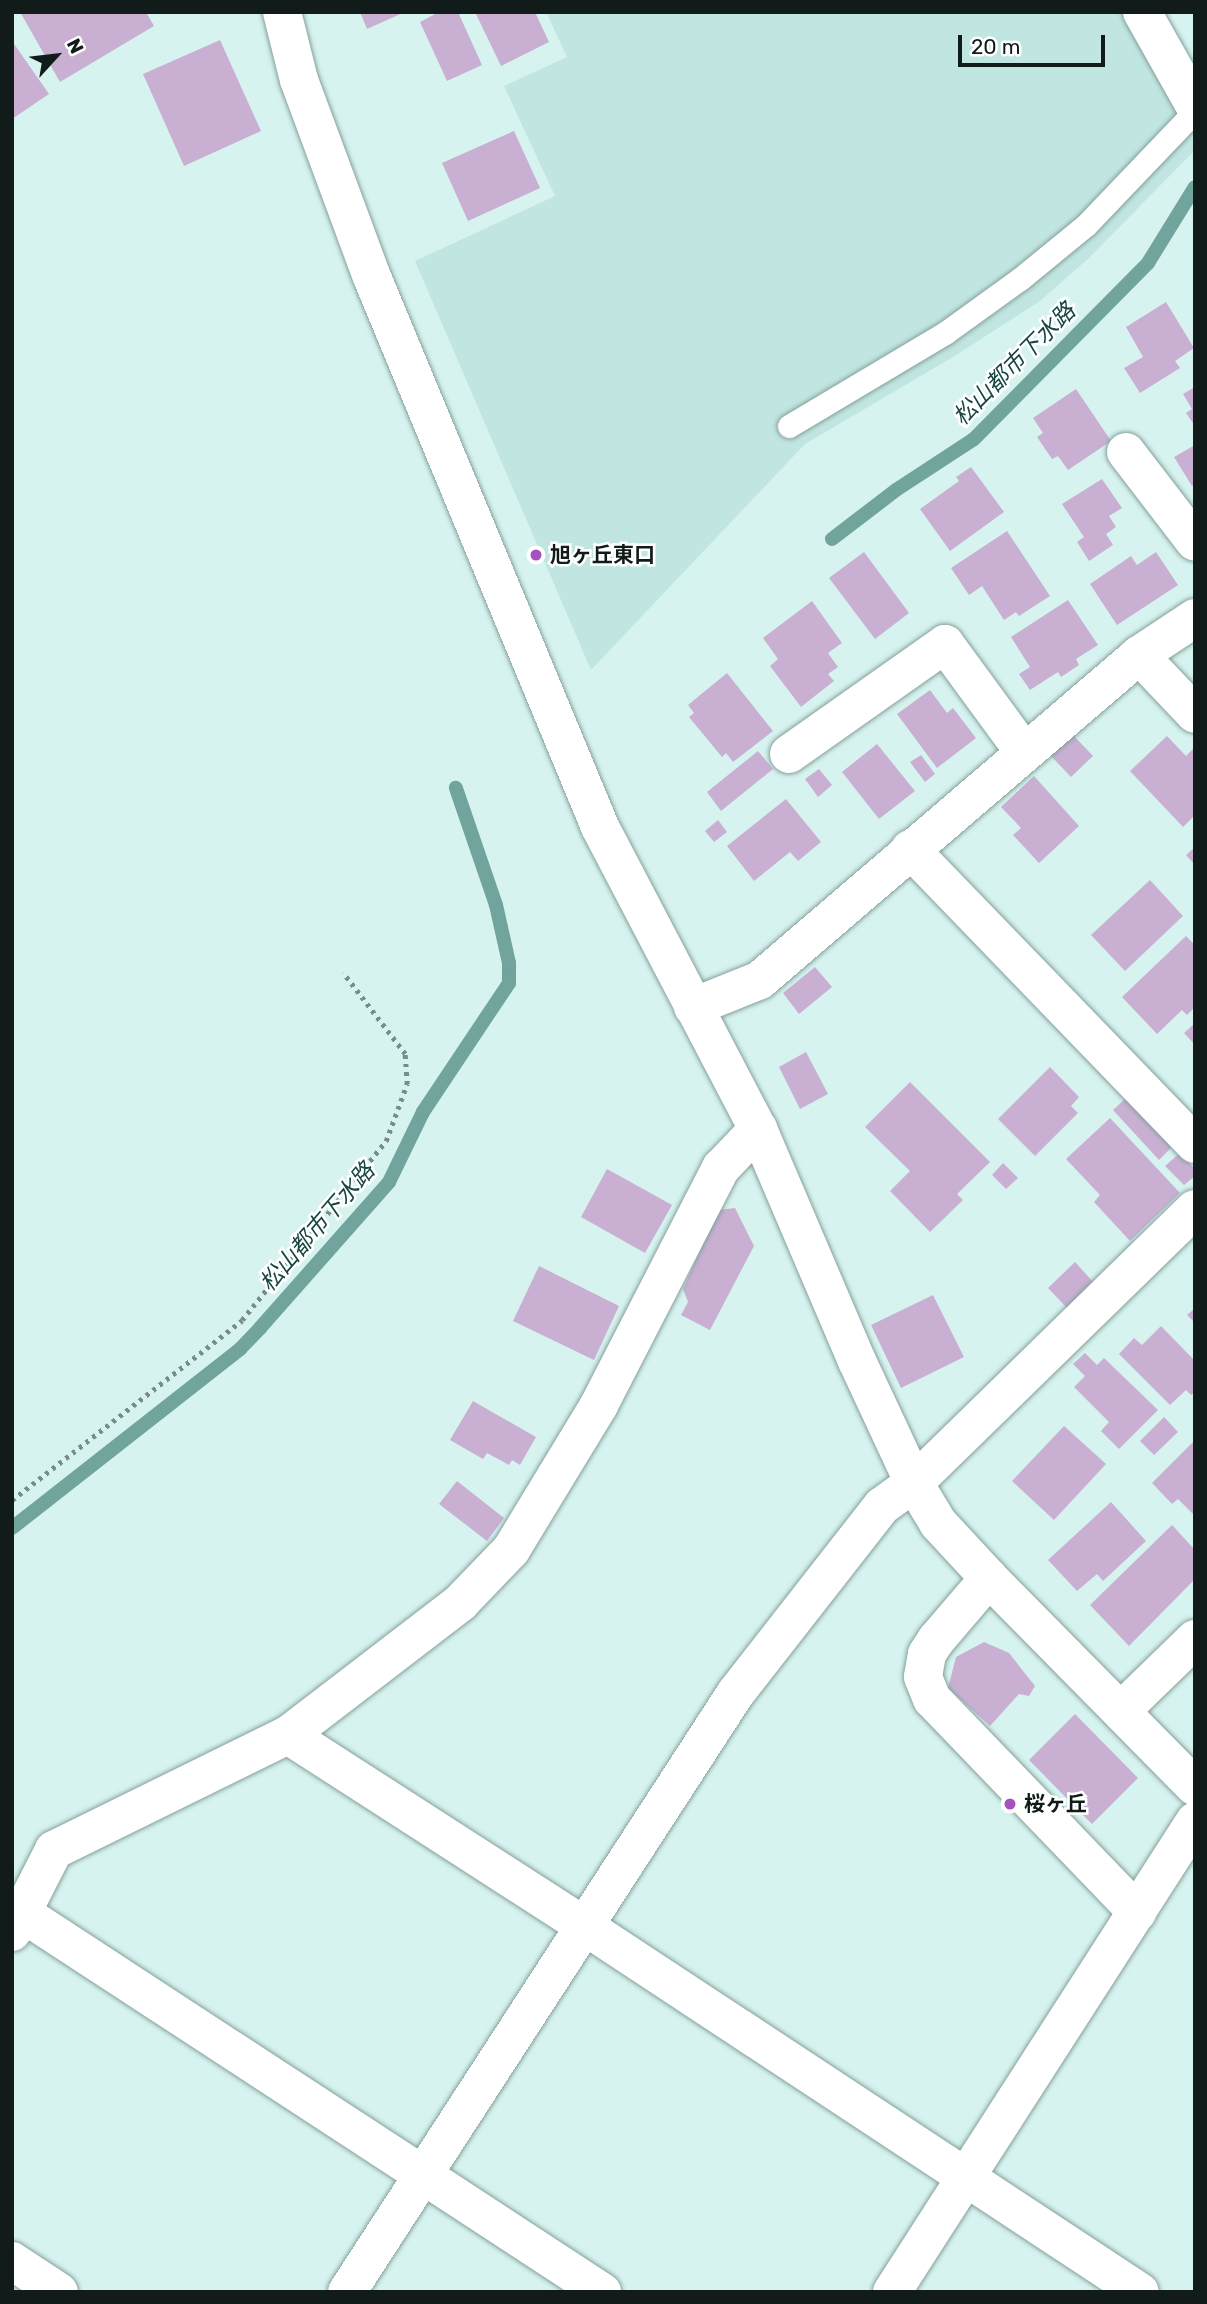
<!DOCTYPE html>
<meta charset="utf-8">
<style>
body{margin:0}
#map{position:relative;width:1207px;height:2304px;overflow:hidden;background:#d6f3ef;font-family:Rubik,"Noto Sans JP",sans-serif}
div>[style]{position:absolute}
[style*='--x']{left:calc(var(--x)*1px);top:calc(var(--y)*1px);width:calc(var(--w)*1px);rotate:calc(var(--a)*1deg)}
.built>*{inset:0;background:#c1e6e1}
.stream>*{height:14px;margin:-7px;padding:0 7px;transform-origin:7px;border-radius:7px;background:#70a49d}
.building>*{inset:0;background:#c9b0d3}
.path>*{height:4.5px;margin-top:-2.25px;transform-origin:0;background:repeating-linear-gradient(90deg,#788c89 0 3.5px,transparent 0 8.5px)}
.roads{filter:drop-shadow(0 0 2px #85a09c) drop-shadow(0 0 2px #85a09c)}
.service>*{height:23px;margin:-11.5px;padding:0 11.5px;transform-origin:11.5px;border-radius:11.5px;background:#fff}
.minor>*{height:38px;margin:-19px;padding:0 19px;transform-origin:19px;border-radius:19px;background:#fff}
.tertiary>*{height:38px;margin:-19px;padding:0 19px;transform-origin:19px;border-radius:19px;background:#fff}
.dots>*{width:19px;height:19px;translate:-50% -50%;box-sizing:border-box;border:4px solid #fff;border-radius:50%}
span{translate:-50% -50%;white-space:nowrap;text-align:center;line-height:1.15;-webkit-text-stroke:5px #fff;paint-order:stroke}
.poi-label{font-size:21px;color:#111b1a;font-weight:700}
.left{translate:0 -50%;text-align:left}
.water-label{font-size:23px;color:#174642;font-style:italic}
.frame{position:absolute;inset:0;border:14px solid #111b1a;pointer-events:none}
.north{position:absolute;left:21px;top:21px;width:70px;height:70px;-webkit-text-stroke:5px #fff;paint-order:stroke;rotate:63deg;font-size:19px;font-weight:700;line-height:28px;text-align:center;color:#111b1a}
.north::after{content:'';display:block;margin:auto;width:24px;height:32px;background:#111b1a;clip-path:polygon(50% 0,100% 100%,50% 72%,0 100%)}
.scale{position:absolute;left:958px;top:35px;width:147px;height:32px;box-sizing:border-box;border:4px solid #111b1a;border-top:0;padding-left:9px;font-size:21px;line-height:24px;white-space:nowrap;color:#111b1a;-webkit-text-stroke:5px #fff;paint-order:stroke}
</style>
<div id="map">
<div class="built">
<div style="clip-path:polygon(546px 12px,1122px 12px,1195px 135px,1195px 150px,1090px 257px,1040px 301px,953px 357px,805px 444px,591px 670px,415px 261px,555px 196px,504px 86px,567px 57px)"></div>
</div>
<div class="stream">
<div style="--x:832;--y:539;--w:81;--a:-37.4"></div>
<div style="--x:896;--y:490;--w:93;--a:-33.2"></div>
<div style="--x:974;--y:439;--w:247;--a:-45.3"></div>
<div style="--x:1148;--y:263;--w:89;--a:-58.3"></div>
<div style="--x:12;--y:1528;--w:290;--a:-38.1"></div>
<div style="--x:240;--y:1349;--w:29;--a:-46"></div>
<div style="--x:260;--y:1328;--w:195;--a:-48.5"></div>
<div style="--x:389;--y:1182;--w:78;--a:-64.1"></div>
<div style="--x:423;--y:1112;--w:155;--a:-56.3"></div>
<div style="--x:509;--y:983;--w:20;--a:-90"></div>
<div style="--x:509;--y:963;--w:59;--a:-102.6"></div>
<div style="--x:496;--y:905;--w:124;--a:-108.9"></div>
</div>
<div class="building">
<div style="clip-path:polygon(20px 12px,146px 12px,154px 26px,60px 82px)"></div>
<div style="clip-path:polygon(360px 12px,405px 12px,367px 29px)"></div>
<div style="clip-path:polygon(439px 12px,458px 12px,482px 65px,447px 81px,420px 22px)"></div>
<div style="clip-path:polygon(475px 12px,535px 12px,549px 42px,501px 66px)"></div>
<div style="clip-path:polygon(220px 40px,261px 131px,184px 166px,143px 74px)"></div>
<div style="clip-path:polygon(12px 41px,49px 94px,12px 119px)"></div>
<div style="clip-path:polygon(514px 131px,540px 188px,468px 221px,442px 163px)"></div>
<div style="clip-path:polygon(1166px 302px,1194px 348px,1175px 361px,1180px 368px,1140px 393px,1124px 368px,1143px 357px,1126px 327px)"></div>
<div style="clip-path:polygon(1195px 387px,1195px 426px,1186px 413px,1192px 409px,1183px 394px)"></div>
<div style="clip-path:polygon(1076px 389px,1111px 441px,1068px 470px,1058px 456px,1052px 459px,1037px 437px,1043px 433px,1033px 418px)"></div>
<div style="clip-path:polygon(1195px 445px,1195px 484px,1192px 486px,1174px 457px)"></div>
<div style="clip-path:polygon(971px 467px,1004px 512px,950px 551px,920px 509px,959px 481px,956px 477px)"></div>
<div style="clip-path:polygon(1102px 479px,1122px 508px,1109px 516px,1116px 527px,1106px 534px,1113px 545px,1089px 561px,1077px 542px,1084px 537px,1062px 504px)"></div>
<div style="clip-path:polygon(1007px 531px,1050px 596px,1019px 616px,1016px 612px,1004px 620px,982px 586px,969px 595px,951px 568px)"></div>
<div style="clip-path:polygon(864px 552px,909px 613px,875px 639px,829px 578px)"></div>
<div style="clip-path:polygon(1156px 552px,1178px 585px,1117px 625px,1090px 584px,1131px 556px,1137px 565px)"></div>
<div style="clip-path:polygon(1068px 600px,1098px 645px,1076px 659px,1079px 665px,1061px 677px,1058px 672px,1030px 690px,1019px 674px,1030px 667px,1011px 637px)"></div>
<div style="clip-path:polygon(812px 601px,842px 643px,828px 653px,838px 667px,828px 674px,834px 681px,801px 707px,770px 666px,778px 659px,763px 638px)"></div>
<div style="clip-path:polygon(727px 673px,773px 731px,733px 762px,726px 753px,722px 757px,689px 717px,694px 713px,688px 705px)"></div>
<div style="clip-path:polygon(930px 690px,947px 713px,953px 708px,976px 738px,937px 768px,897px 714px)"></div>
<div style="clip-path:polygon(1073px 735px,1093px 756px,1071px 777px,1051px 756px)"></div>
<div style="clip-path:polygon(1167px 736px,1186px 756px,1195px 747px,1195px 815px,1183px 827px,1130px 771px)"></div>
<div style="clip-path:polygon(877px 744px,915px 791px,879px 819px,842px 772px)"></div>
<div style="clip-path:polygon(758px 751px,773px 769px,721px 811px,707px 792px)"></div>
<div style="clip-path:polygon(921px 755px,935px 774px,925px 782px,910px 762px)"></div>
<div style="clip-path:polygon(819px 769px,832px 785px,818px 797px,805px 779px)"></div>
<div style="clip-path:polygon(1034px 776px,1079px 826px,1039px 863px,1013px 835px,1021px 828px,1001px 807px)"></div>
<div style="clip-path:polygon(786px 799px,821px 842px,798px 861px,790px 852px,754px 881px,727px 846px)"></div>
<div style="clip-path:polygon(718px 820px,727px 832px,714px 842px,705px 831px)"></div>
<div style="clip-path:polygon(1195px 847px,1195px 865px,1186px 855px)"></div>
<div style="clip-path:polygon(1150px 880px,1183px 916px,1125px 971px,1091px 935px)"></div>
<div style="clip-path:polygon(1186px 936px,1195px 945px,1195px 1007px,1187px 1015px,1182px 1010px,1157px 1034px,1122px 997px)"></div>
<div style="clip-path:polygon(815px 967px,832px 987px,799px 1014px,783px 993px)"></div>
<div style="clip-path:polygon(1195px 1023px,1195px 1045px,1184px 1033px)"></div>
<div style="clip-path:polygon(806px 1052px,828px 1094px,800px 1109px,779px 1067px)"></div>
<div style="clip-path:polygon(1050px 1067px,1079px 1097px,1071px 1106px,1078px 1113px,1035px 1156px,998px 1119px)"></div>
<div style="clip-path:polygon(910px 1082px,990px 1162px,957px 1194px,963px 1200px,930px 1232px,890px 1191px,910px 1171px,865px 1127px)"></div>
<div style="clip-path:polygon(1126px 1098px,1172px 1147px,1159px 1160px,1113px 1110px)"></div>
<div style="clip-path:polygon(1110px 1118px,1180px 1193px,1130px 1241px,1094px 1202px,1100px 1195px,1066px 1159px)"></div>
<div style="clip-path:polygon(1180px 1153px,1195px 1169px,1195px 1176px,1184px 1185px,1165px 1166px)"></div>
<div style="clip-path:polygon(1003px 1163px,1018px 1178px,1006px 1189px,992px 1175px)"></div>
<div style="clip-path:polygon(607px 1169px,672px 1205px,645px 1253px,581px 1217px)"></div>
<div style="clip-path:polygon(735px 1208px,754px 1246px,710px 1330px,681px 1315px,688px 1302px,683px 1289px,718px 1210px)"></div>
<div style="clip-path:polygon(1075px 1262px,1095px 1284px,1068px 1309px,1048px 1288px)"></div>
<div style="clip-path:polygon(539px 1266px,619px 1306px,594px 1360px,513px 1321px)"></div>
<div style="clip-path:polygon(933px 1295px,964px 1357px,901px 1388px,871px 1325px)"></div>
<div style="clip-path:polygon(1195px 1308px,1195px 1323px,1187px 1315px)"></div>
<div style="clip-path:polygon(1161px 1326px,1195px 1361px,1195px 1392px,1191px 1395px,1186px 1390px,1170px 1405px,1119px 1354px,1134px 1338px,1142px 1345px)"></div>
<div style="clip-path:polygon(1085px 1353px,1097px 1365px,1104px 1358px,1158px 1410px,1119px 1449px,1101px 1431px,1109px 1422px,1074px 1387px,1085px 1376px,1073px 1364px)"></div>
<div style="clip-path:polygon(473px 1401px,536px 1437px,520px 1465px,512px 1460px,509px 1465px,487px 1453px,483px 1459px,450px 1440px)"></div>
<div style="clip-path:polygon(1164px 1417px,1178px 1432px,1154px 1455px,1140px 1441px)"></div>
<div style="clip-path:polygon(1064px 1426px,1106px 1464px,1054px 1520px,1012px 1481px)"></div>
<div style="clip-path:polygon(1195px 1440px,1195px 1516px,1178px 1499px,1172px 1504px,1152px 1483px)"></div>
<div style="clip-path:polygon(457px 1481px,504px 1518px,487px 1541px,439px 1504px)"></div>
<div style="clip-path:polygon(1111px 1502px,1146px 1541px,1103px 1581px,1097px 1574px,1077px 1591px,1048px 1560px)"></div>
<div style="clip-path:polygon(1172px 1525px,1195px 1550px,1195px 1579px,1129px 1646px,1090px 1605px)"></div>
<div style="clip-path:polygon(984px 1642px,1009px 1653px,1035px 1686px,1029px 1696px,1019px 1694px,990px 1726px,948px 1688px,956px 1657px)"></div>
<div style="clip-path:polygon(1075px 1714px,1138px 1778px,1092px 1824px,1029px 1760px)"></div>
</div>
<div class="path">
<div style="--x:12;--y:1500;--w:292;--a:-38"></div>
<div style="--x:242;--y:1320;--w:230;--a:-51.2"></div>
<div style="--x:386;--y:1141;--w:61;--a:-69.8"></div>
<div style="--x:407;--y:1084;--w:30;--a:-94"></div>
<div style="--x:405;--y:1054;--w:102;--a:-127.4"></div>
</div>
<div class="roads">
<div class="service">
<div style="--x:789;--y:426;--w:182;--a:-30.8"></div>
<div style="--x:945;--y:333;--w:92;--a:-35.8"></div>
<div style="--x:1020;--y:279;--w:85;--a:-39.3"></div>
<div style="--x:1086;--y:225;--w:158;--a:-46.3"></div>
</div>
<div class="minor">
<div style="--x:1142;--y:12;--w:108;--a:60.6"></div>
<div style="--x:1126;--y:452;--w:113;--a:52.5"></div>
<div style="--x:1139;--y:655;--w:81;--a:46.5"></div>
<div style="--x:789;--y:754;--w:191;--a:-35.2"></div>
<div style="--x:945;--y:644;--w:134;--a:53.8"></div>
<div style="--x:910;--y:849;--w:410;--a:46"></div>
<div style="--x:693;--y:1007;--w:72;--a:-21.9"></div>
<div style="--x:760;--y:980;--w:499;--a:-40.6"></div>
<div style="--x:1139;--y:655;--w:67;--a:-33.5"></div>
<div style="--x:989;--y:1578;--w:82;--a:130.5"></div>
<div style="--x:936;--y:1640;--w:17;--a:123"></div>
<div style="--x:927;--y:1654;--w:23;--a:100"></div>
<div style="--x:923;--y:1677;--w:24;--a:68"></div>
<div style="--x:932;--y:1699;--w:296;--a:46.1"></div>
<div style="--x:1122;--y:1710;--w:102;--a:-44.2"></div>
<div style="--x:288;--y:1735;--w:354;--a:32.8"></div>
<div style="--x:586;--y:1927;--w:663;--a:33.38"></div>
<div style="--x:22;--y:1913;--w:693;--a:33.16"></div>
<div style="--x:12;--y:1932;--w:92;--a:-62.9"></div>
<div style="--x:54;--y:1850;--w:261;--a:-26.2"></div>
<div style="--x:288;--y:1735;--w:217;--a:-37.5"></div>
<div style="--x:460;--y:1603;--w:74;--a:-46.1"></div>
<div style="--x:511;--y:1550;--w:170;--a:-58.7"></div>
<div style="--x:599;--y:1405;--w:267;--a:-62.8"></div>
<div style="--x:721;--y:1168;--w:54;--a:-46.5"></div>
<div style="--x:12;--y:2261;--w:56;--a:33.4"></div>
<div style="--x:347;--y:2292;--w:713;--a:-57.02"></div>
<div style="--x:735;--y:1694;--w:239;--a:-52"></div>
<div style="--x:882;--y:1506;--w:39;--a:-36"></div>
<div style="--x:914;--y:1483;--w:392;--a:-44.3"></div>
<div style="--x:892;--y:2292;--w:560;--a:-57.25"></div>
</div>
<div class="tertiary">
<div style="--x:282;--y:12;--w:70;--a:76"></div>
<div style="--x:299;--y:80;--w:210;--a:69.7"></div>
<div style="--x:372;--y:277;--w:595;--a:67.48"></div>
<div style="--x:600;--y:827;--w:341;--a:62.4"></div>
<div style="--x:758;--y:1129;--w:252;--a:66.9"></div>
<div style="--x:857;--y:1361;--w:135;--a:65"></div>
<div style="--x:914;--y:1483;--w:47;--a:59"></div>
<div style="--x:938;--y:1523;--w:75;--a:47.2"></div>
<div style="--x:989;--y:1578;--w:293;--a:45.4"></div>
</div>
</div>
<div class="dots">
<div style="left:536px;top:555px;background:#a551c0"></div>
<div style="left:1010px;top:1804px;background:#a551c0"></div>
</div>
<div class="poi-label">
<span class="left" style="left:550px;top:555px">旭ヶ丘東口</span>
<span class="left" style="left:1024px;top:1804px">桜ヶ丘</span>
</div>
<div class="water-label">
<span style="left:1014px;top:364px;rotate:-45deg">松山都市下水路</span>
<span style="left:317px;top:1227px;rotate:-49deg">松山都市下水路</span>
</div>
<div class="frame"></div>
<div class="north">N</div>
<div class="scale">20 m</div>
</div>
